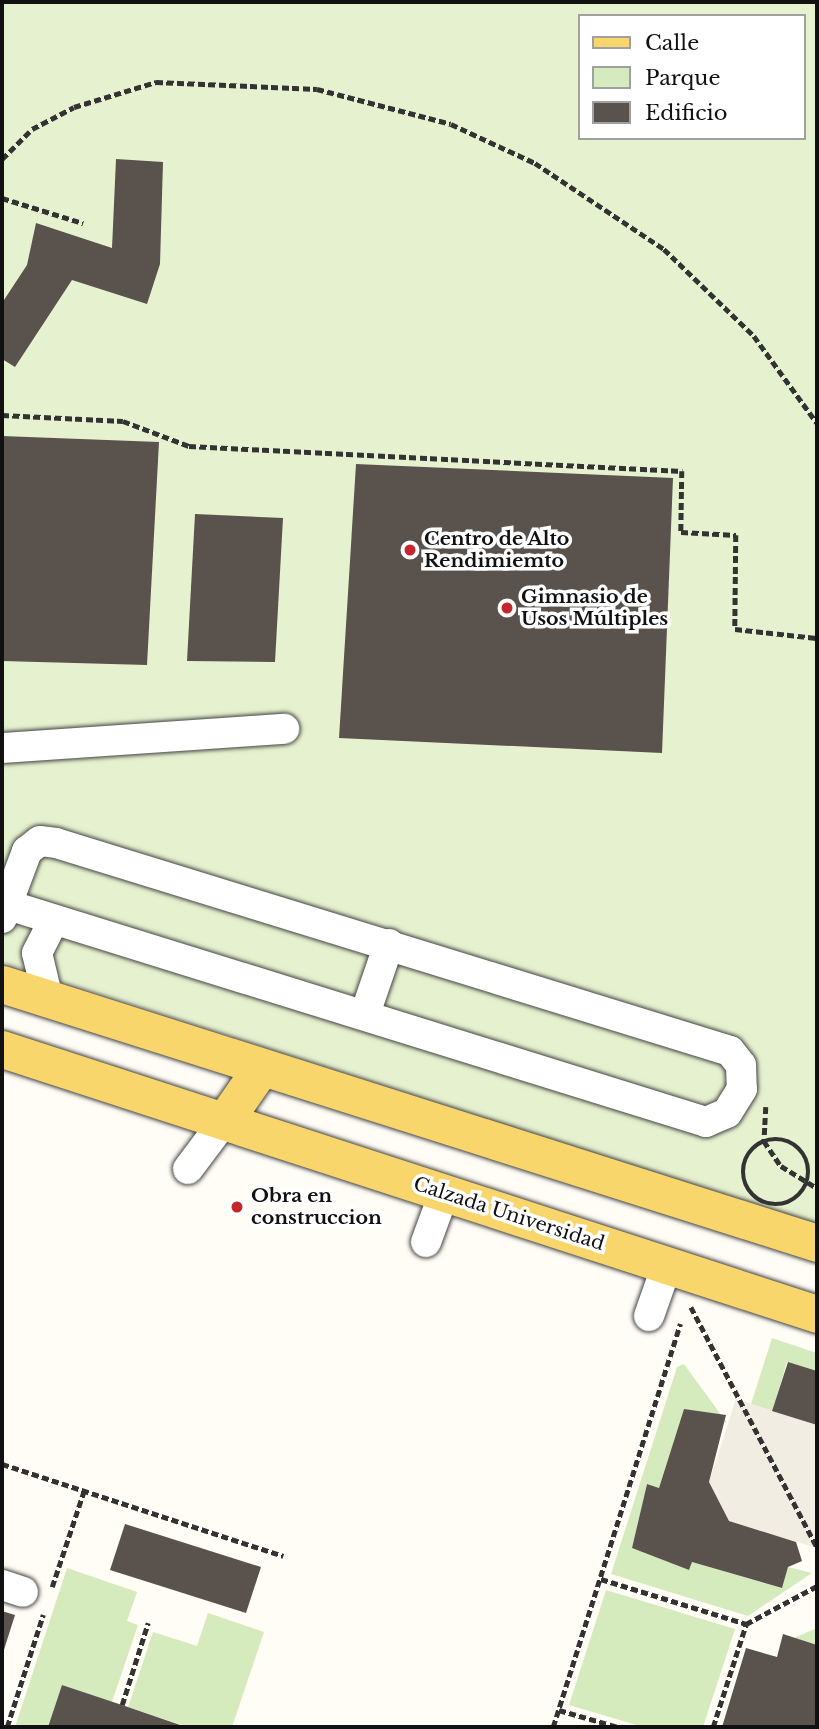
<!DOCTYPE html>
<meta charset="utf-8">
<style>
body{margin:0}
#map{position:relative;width:819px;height:1729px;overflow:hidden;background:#fffdf5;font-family:"Libre Baskerville",serif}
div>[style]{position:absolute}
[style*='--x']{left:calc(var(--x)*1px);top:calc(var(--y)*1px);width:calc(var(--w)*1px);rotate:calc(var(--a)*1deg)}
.green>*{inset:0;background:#d5ebbd}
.pitch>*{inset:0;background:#e6f2cf}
.plaza>*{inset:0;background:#f1ede2}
.building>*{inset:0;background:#5a524d}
.path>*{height:4.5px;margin-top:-2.25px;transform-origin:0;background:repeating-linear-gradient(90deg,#333 0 7px,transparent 0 10.5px)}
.path>.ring{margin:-2.25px;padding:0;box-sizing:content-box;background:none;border:4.5px solid #333;border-radius:50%}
.roads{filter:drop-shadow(0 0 2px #444) drop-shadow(0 0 2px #444)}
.minor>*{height:30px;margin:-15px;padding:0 15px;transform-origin:15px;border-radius:15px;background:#fff}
.major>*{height:37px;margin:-18.5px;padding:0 18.5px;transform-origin:18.5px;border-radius:18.5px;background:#f9d66b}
.dots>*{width:19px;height:19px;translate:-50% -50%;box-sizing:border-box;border:4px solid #fff;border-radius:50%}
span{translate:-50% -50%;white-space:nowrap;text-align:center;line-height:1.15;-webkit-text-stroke:7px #fff;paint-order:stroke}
.poi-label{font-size:19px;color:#111;font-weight:700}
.left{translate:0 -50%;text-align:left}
.street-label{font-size:19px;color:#111}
.frame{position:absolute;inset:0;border:4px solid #111;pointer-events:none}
.legend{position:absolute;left:578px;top:14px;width:228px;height:126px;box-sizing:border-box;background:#fff;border:2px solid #a0a0a0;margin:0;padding:9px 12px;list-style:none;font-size:21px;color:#111}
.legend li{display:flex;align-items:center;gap:14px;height:35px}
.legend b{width:35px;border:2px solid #a0a0a0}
</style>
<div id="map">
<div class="green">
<div style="clip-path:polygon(772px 1338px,817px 1353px,817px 1371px,787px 1362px,772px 1411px,751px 1404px)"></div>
<div style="clip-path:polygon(684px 1364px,727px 1423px,684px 1409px,659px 1488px,647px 1484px,632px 1548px,689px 1570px,692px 1562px,781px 1588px,788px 1567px,812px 1573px,748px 1616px,611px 1574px,677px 1367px)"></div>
<div style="clip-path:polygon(67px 1568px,137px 1592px,127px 1621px,138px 1625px,112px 1702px,62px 1685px,48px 1727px,15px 1727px)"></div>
<div style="clip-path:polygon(606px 1590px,735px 1629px,703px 1727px,643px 1727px,569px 1705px)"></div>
<div style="clip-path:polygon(208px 1613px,264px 1632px,232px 1727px,188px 1727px,128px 1707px,153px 1632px,197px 1646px)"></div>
<div style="clip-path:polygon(817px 1628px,817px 1645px,794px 1638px)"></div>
</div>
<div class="pitch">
<div style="clip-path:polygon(evenodd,2px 2px,817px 2px,817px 1226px,2px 962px,2px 2px,579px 16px,803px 16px,803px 138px,579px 138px,579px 16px)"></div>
</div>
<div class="plaza">
<div style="clip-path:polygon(736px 1399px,817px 1425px,817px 1548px,729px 1521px,709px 1482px)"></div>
</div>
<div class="building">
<div style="clip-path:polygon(116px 159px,163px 162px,160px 264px,147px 304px,72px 280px,15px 367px,2px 359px,2px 303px,27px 265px,36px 223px,112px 248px)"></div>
<div style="clip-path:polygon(2px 436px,159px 442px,147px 665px,2px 661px)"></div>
<div style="clip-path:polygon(356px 464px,673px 478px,662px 753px,339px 738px)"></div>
<div style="clip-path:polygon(195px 514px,283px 518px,275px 662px,187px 661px)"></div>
<div style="clip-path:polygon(788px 1362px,817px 1371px,817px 1425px,772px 1411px)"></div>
<div style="clip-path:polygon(684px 1409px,726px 1415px,709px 1482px,729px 1521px,796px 1542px,802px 1561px,788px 1567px,782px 1588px,692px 1562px,689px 1570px,632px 1548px,647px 1484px,659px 1488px)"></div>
<div style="clip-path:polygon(125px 1524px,261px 1567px,246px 1613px,110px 1570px)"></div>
<div style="clip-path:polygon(2px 1611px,15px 1615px,2px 1656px)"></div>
<div style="clip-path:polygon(783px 1634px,817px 1645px,817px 1727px,722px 1727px,746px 1648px,777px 1657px)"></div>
<div style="clip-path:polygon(62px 1685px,122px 1705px,186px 1727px,48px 1727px)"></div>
</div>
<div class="path">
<div style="--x:2;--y:159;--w:42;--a:-45"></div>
<div style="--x:32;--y:129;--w:47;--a:-27.6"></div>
<div style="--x:74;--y:107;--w:86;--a:-17"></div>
<div style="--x:156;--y:82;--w:161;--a:2.5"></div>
<div style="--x:317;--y:89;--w:138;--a:14.6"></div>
<div style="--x:451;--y:124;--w:93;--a:24.9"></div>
<div style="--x:535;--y:163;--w:155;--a:33.7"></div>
<div style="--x:664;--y:249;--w:125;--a:44"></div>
<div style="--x:754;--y:336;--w:107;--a:54.1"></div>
<div style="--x:2;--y:198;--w:85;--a:17.2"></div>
<div style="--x:2;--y:415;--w:121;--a:2.8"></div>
<div style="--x:123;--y:421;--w:71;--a:20.7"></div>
<div style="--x:189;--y:446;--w:494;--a:2.9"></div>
<div style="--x:682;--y:471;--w:61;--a:90.9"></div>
<div style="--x:681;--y:532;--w:55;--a:3.1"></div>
<div style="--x:736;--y:535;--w:94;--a:90.6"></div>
<div style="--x:735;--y:629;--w:82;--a:6.3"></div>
<div style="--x:766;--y:1107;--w:34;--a:93"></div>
<div style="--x:764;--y:1141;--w:30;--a:56"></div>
<div style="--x:781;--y:1166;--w:42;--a:31.4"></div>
<div class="ring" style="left:743px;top:1139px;width:61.5px;height:61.5px"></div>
<div style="--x:691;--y:1307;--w:271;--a:62.3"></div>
<div style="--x:2;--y:1464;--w:296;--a:18.1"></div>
<div style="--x:601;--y:1579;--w:152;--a:17.2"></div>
<div style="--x:52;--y:1587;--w:101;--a:-71.6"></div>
<div style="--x:122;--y:1705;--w:86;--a:-72.4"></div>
<div style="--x:559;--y:1710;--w:61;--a:16.1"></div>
<div style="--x:7;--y:1727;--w:118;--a:-72.2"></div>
<div style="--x:553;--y:1727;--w:423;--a:-72.5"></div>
<div style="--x:713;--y:1727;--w:108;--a:-72.2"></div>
<div style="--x:746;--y:1624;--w:81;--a:-28.2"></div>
</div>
<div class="roads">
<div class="minor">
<div style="--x:2;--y:748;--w:283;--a:-3.9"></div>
<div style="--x:2;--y:918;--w:72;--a:-69.5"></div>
<div style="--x:27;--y:851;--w:16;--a:-38"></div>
<div style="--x:40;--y:841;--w:16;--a:7"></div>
<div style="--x:56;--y:843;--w:705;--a:17.15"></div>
<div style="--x:730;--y:1051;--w:18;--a:52"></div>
<div style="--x:741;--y:1065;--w:24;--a:88"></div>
<div style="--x:742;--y:1089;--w:28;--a:122"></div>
<div style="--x:727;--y:1113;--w:23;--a:157"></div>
<div style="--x:706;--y:1122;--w:731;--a:-162.73"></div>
<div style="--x:48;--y:999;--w:47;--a:-103.4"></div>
<div style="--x:37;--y:953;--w:37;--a:-63"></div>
<div style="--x:365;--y:1014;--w:74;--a:-71.1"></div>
<div style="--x:188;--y:1169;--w:60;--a:-53.1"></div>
<div style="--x:426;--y:1242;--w:52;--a:-69.8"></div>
<div style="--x:649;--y:1316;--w:54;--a:-70.6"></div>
<div style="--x:2;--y:1585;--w:22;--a:18"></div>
</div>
<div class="major">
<div style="--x:2;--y:984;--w:855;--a:17.63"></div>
<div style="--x:2;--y:1049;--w:857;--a:18.01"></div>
<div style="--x:224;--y:1121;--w:65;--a:-55.1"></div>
</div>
</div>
<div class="dots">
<div style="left:410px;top:550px;background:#c4262e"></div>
<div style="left:507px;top:608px;background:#c4262e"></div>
<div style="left:237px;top:1207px;background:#c4262e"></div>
</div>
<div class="poi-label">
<span class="left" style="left:424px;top:550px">Centro de Alto<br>Rendimiemto</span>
<span class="left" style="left:521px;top:608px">Gimnasio de<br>Usos Múltiples</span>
<span class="left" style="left:251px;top:1207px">Obra en<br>construccion</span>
</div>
<div class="street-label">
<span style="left:509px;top:1214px;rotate:18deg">Calzada Universidad</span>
</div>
<div class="frame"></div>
<ul class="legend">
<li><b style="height:9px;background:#f9d66b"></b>Calle</li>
<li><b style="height:19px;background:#d5ebbd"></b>Parque</li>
<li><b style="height:19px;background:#5a524d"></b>Edificio</li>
</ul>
</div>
